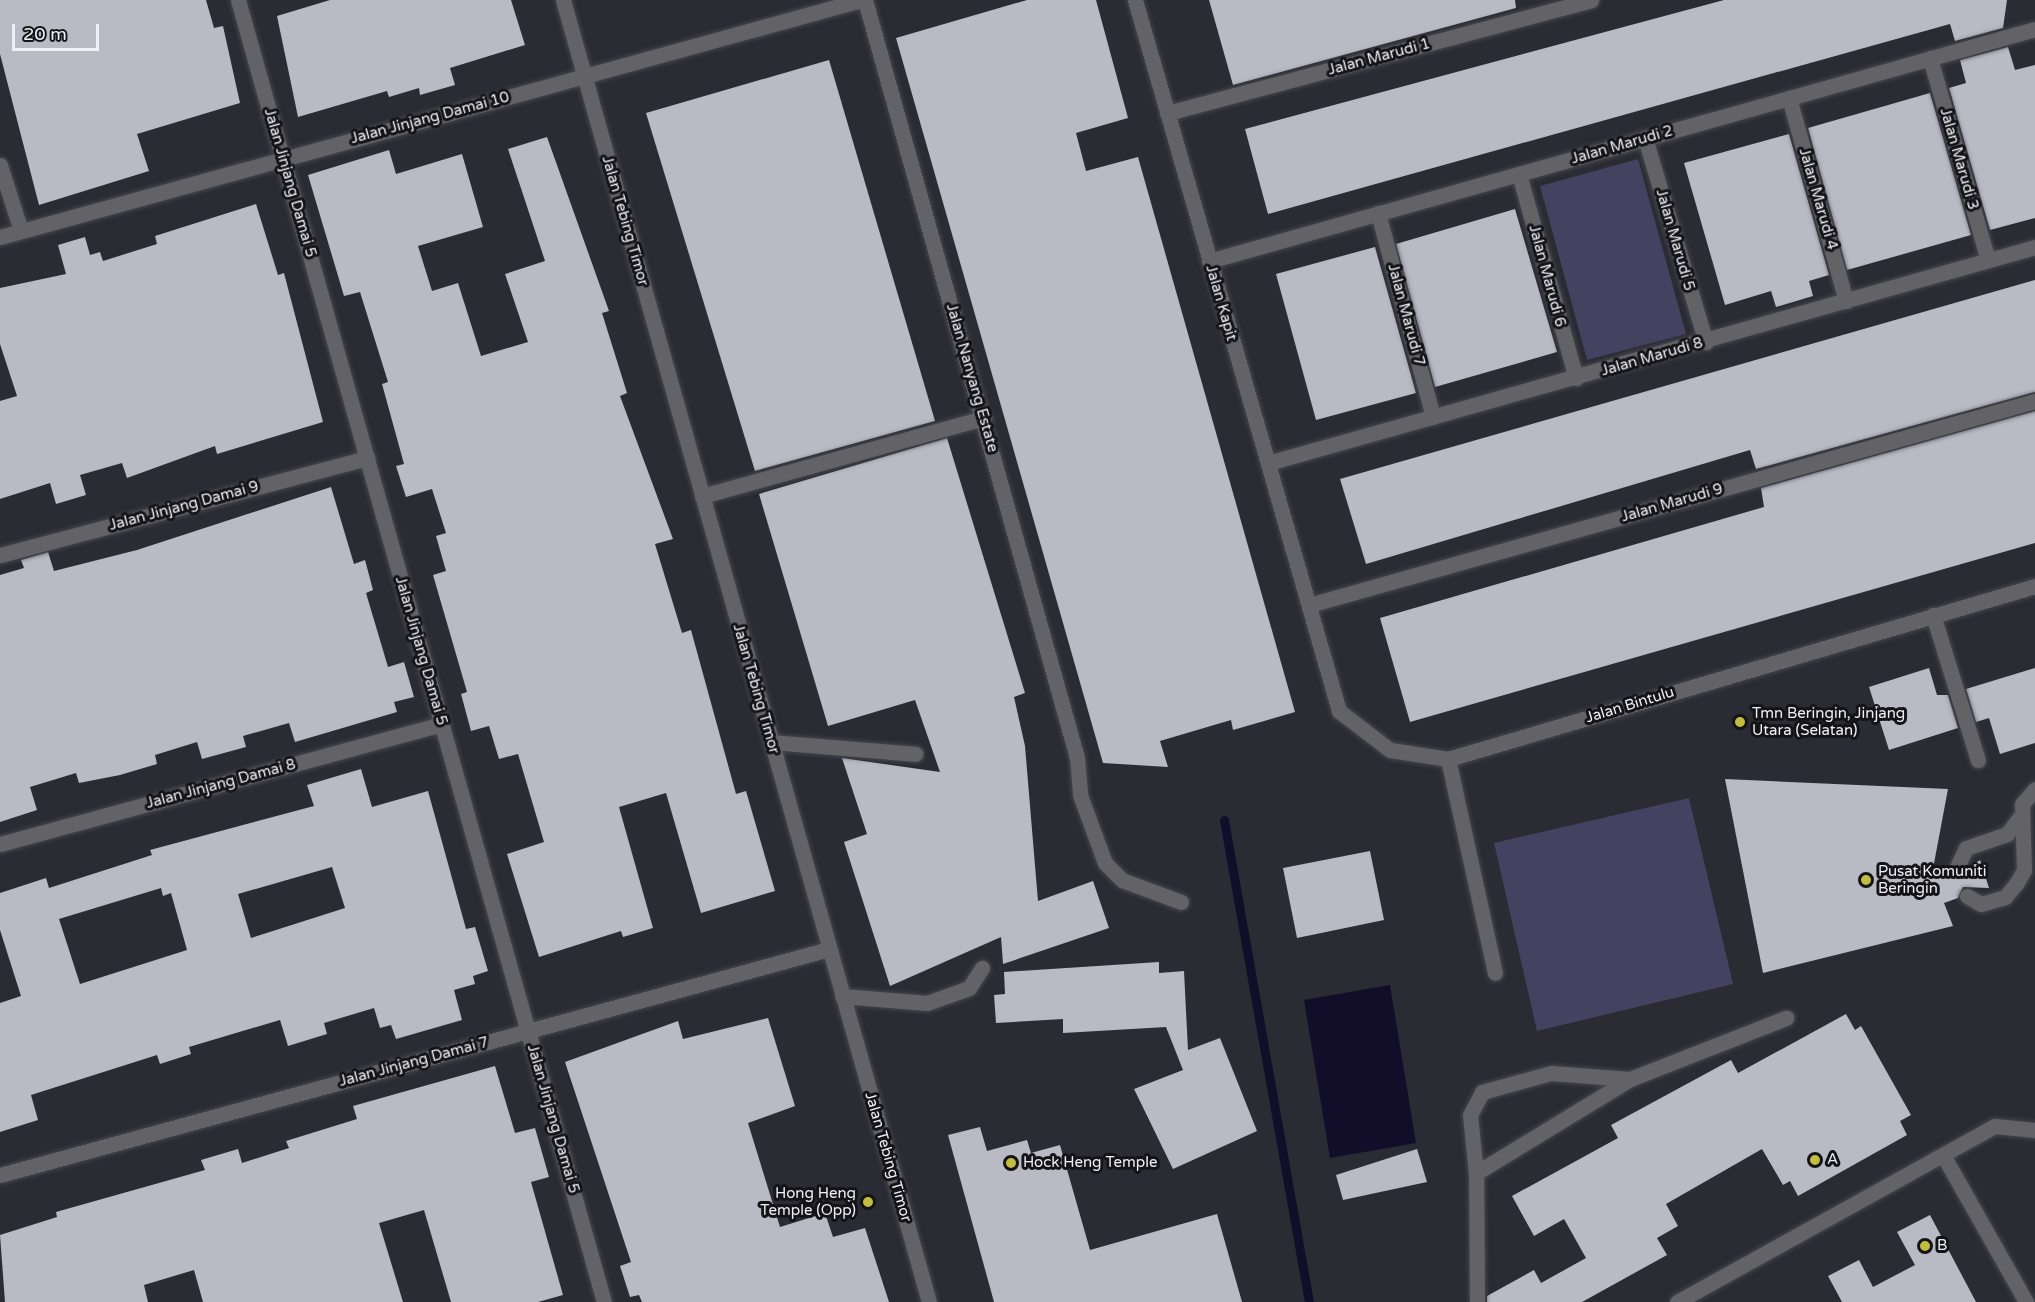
<!DOCTYPE html>
<style>
body{margin:0}
#map{position:relative;width:2035px;height:1302px;overflow:hidden;background:#2b2b33;font-family:"Varela Round",sans-serif}
div>[style]{position:absolute}
[style*='--x']{left:calc(var(--x)*1px);top:calc(var(--y)*1px);width:calc(var(--w)*1px);rotate:calc(var(--a)*1deg)}
.green>*{inset:0;background:#434260}
.water>*{inset:0;background:#120e2a}
.stream>*{height:9px;margin:-4.5px;padding:0 4.5px;transform-origin:4.5px;border-radius:4.5px;background:#120e2a}
.building>*{inset:0;background:#babac5}
.roads{filter:drop-shadow(0 0 2px #46464e) drop-shadow(0 0 2px #46464e)}
.service>*{height:15px;margin:-7.5px;padding:0 7.5px;transform-origin:7.5px;border-radius:7.5px;background:#636367}
.minor>*{height:15px;margin:-7.5px;padding:0 7.5px;transform-origin:7.5px;border-radius:7.5px;background:#636367}
.dots>*{width:16px;height:16px;translate:-50% -50%;box-sizing:border-box;border:3px solid #141418;border-radius:50%}
span{translate:-50% -50%;white-space:nowrap;text-align:center;line-height:1.15;-webkit-text-stroke:6px #141418;paint-order:stroke}
.street-label{font-size:15px;color:#efeff5}
.poi-label{font-size:15px;color:#efeff5}
.left{translate:0 -50%;text-align:left}
.right{translate:-100% -50%;text-align:right}
.scale{position:absolute;left:12px;top:24px;width:87px;height:27px;box-sizing:border-box;border:3px solid #efeff5;border-top:0;padding-left:8px;font-size:18px;line-height:21px;white-space:nowrap;color:#efeff5;-webkit-text-stroke:4px #141418;paint-order:stroke}
</style>
<div id="map">
<div class="green">
<div style="clip-path:polygon(1638px 159px,1686px 334px,1587px 360px,1540px 186px)"></div>
<div style="clip-path:polygon(1689px 798px,1733px 984px,1537px 1031px,1494px 843px)"></div>
</div>
<div class="water">
<div style="clip-path:polygon(1390px 985px,1416px 1143px,1330px 1158px,1304px 1000px)"></div>
</div>
<div class="stream">
<div style="--x:1224;--y:820;--w:489;--a:80"></div>
</div>
<div class="building">
<div style="clip-path:polygon(0 0,206px 0,214px 28px,223px 26px,240px 103px,137px 134px,149px 171px,39px 205px,0 54px)"></div>
<div style="clip-path:polygon(330px 0,511px 0,525px 45px,450px 68px,455px 85px,420px 95px,419px 88px,389px 97px,387px 91px,298px 117px,277px 16px)"></div>
<div style="clip-path:polygon(1027px 0,1096px 0,1128px 118px,1076px 133px,1086px 171px,1138px 157px,1295px 712px,1233px 730px,1231px 720px,1160px 741px,1168px 767px,1103px 763px,896px 38px)"></div>
<div style="clip-path:polygon(1209px 0,1515px 0,1516px 8px,1233px 85px)"></div>
<div style="clip-path:polygon(1724px 0,2007px 0,2003px 28px,1955px 41px,1950px 24px,1268px 214px,1245px 129px)"></div>
<div style="clip-path:polygon(2008px 47px,2015px 70px,2035px 65px,2035px 218px,1990px 230px,1949px 88px,1966px 83px,1960px 60px)"></div>
<div style="clip-path:polygon(829px 60px,935px 421px,755px 471px,646px 113px)"></div>
<div style="clip-path:polygon(1930px 93px,1971px 235px,1847px 270px,1808px 128px)"></div>
<div style="clip-path:polygon(1789px 134px,1829px 275px,1809px 281px,1813px 296px,1776px 307px,1771px 291px,1725px 305px,1684px 163px)"></div>
<div style="clip-path:polygon(547px 137px,609px 311px,602px 313px,627px 393px,620px 396px,673px 539px,655px 544px,682px 633px,691px 630px,736px 794px,746px 791px,775px 891px,701px 913px,666px 793px,619px 807px,653px 928px,623px 937px,621px 931px,539px 957px,507px 854px,544px 842px,518px 754px,499px 759px,489px 726px,471px 731px,461px 694px,467px 692px,433px 575px,446px 571px,436px 536px,446px 533px,432px 489px,406px 497px,396px 466px,404px 464px,382px 384px,388px 382px,360px 292px,344px 296px,308px 175px,389px 150px,396px 174px,462px 154px,483px 227px,418px 246px,432px 291px,458px 283px,481px 356px,528px 342px,505px 274px,545px 261px,508px 149px)"></div>
<div style="clip-path:polygon(256px 204px,278px 275px,284px 273px,323px 422px,217px 454px,215px 446px,127px 478px,122px 463px,80px 475px,86px 495px,56px 504px,50px 483px,0 499px,0 401px,17px 396px,0 344px,0 288px,66px 274px,58px 245px,85px 237px,90px 255px,100px 252px,103px 261px,157px 244px,155px 236px)"></div>
<div style="clip-path:polygon(1515px 209px,1557px 352px,1435px 387px,1396px 244px)"></div>
<div style="clip-path:polygon(1375px 247px,1416px 393px,1316px 420px,1276px 274px)"></div>
<div style="clip-path:polygon(2035px 280px,2035px 392px,1756px 469px,1750px 450px,1366px 564px,1340px 479px)"></div>
<div style="clip-path:polygon(2035px 411px,2035px 543px,1410px 722px,1380px 618px,1764px 507px,1761px 488px)"></div>
<div style="clip-path:polygon(947px 438px,1025px 693px,1014px 697px,1025px 746px,1038px 901px,1093px 881px,1109px 928px,1003px 964px,1001px 937px,890px 986px,844px 842px,867px 834px,842px 758px,940px 772px,915px 700px,828px 726px,759px 494px)"></div>
<div style="clip-path:polygon(331px 487px,354px 564px,365px 560px,373px 590px,366px 593px,388px 667px,404px 662px,414px 697px,394px 702px,397px 712px,295px 742px,289px 723px,243px 736px,246px 747px,202px 759px,197px 742px,155px 755px,157px 764px,120px 775px,79px 783px,76px 773px,30px 787px,37px 810px,0 822px,0 575px,24px 568px,21px 560px,48px 552px,54px 571px,137px 550px)"></div>
<div style="clip-path:polygon(1929px 668px,1937px 695px,1948px 695px,1958px 728px,1889px 750px,1869px 687px)"></div>
<div style="clip-path:polygon(2035px 668px,2035px 743px,2000px 754px,1989px 718px,1976px 722px,1966px 689px)"></div>
<div style="clip-path:polygon(evenodd,361px 769px,372px 807px,428px 791px,466px 929px,475px 927px,488px 971px,473px 976px,475px 984px,454px 990px,462px 1020px,396px 1039px,391px 1025px,380px 1028px,374px 1008px,324px 1023px,327px 1034px,288px 1046px,280px 1020px,189px 1047px,191px 1054px,160px 1064px,157px 1055px,31px 1095px,38px 1120px,0 1132px,0 1003px,21px 996px,0 930px,0 893px,46px 878px,49px 888px,152px 855px,150px 850px,314px 806px,307px 785px,361px 769px,332px 867px,345px 908px,251px 938px,238px 894px,332px 867px,361px 769px,161px 888px,163px 896px,171px 893px,187px 950px,80px 984px,59px 919px,161px 888px)"></div>
<div style="clip-path:polygon(1725px 779px,1948px 789px,1932px 874px,1948px 869px,1958px 877px,1980px 860px,1989px 888px,1963px 887px,1958px 898px,1944px 903px,1953px 926px,1763px 973px)"></div>
<div style="clip-path:polygon(1370px 851px,1384px 920px,1297px 938px,1283px 868px)"></div>
<div style="clip-path:polygon(1159px 962px,1159px 973px,1184px 971px,1188px 1050px,1220px 1038px,1257px 1131px,1173px 1169px,1134px 1089px,1183px 1070px,1166px 1027px,1063px 1033px,1063px 1019px,996px 1023px,994px 995px,1005px 994px,1004px 972px)"></div>
<div style="clip-path:polygon(1846px 1014px,1855px 1030px,1861px 1026px,1911px 1115px,1900px 1121px,1907px 1135px,1798px 1196px,1790px 1181px,1783px 1185px,1762px 1149px,1666px 1204px,1678px 1226px,1657px 1238px,1667px 1255px,1582px 1302px,1487px 1302px,1487px 1296px,1534px 1270px,1541px 1283px,1586px 1258px,1564px 1219px,1534px 1236px,1512px 1196px,1618px 1138px,1611px 1125px,1731px 1060px,1738px 1073px)"></div>
<div style="clip-path:polygon(768px 1018px,795px 1106px,748px 1123px,780px 1227px,825px 1213px,833px 1237px,865px 1228px,889px 1302px,642px 1302px,639px 1295px,630px 1297px,620px 1266px,631px 1262px,565px 1062px,678px 1021px,683px 1039px)"></div>
<div style="clip-path:polygon(495px 1066px,515px 1133px,535px 1128px,549px 1177px,531px 1182px,563px 1295px,538px 1302px,451px 1302px,424px 1210px,379px 1223px,403px 1302px,203px 1302px,194px 1270px,144px 1285px,148px 1302px,5px 1302px,0 1235px,57px 1217px,56px 1212px,205px 1170px,201px 1160px,238px 1149px,242px 1163px,289px 1148px,286px 1141px,357px 1119px,353px 1106px)"></div>
<div style="clip-path:polygon(980px 1127px,987px 1151px,1027px 1140px,1031px 1153px,1060px 1145px,1090px 1250px,1217px 1214px,1242px 1302px,994px 1302px,948px 1135px)"></div>
<div style="clip-path:polygon(1417px 1149px,1427px 1182px,1343px 1200px,1336px 1175px)"></div>
<div style="clip-path:polygon(1930px 1215px,1976px 1302px,1842px 1302px,1828px 1276px,1859px 1260px,1873px 1287px,1915px 1265px,1897px 1232px)"></div>
</div>
<div class="roads">
<div class="service">
<div style="--x:702;--y:496;--w:293;--a:-15.5"></div>
<div style="--x:771;--y:742;--w:145;--a:4.7"></div>
<div style="--x:1077;--y:758;--w:37;--a:85"></div>
<div style="--x:1080;--y:795;--w:72;--a:69.8"></div>
<div style="--x:1105;--y:863;--w:24;--a:45"></div>
<div style="--x:1122;--y:880;--w:63;--a:20.4"></div>
<div style="--x:1448;--y:759;--w:219;--a:77.6"></div>
<div style="--x:1957;--y:867;--w:21;--a:-65"></div>
<div style="--x:1966;--y:848;--w:43;--a:-18.9"></div>
<div style="--x:2007;--y:834;--w:20;--a:-53"></div>
<div style="--x:1967;--y:896;--w:16;--a:30"></div>
<div style="--x:1981;--y:904;--w:25;--a:-16"></div>
<div style="--x:2005;--y:897;--w:17;--a:-50"></div>
<div style="--x:2016;--y:884;--w:16;--a:-60"></div>
<div style="--x:2024;--y:870;--w:66;--a:-91.7"></div>
<div style="--x:2022;--y:804;--w:20;--a:-49"></div>
<div style="--x:842;--y:996;--w:85;--a:4.7"></div>
<div style="--x:927;--y:1003;--w:45;--a:-19.7"></div>
<div style="--x:969;--y:988;--w:24;--a:-57"></div>
<div style="--x:1943;--y:1155;--w:169;--a:60.5"></div>
<div style="--x:1476;--y:1173;--w:58;--a:-95.9"></div>
<div style="--x:1470;--y:1115;--w:26;--a:-62"></div>
<div style="--x:1482;--y:1092;--w:72;--a:-15.4"></div>
<div style="--x:1551;--y:1073;--w:79;--a:4.3"></div>
<div style="--x:1477;--y:1302;--w:129;--a:-90.4"></div>
<div style="--x:1476;--y:1173;--w:180;--a:-31.4"></div>
<div style="--x:1630;--y:1079;--w:168;--a:-21.4"></div>
<div style="--x:1677;--y:1302;--w:363;--a:-29"></div>
<div style="--x:1995;--y:1126;--w:40;--a:5.7"></div>
</div>
<div class="minor">
<div style="--x:238;--y:0;--w:1352;--a:74.3"></div>
<div style="--x:563;--y:0;--w:1352;--a:74.3"></div>
<div style="--x:865;--y:0;--w:787;--a:74.37"></div>
<div style="--x:1135;--y:0;--w:740;--a:73.99"></div>
<div style="--x:1339;--y:711;--w:64;--a:37.4"></div>
<div style="--x:1390;--y:750;--w:59;--a:8.8"></div>
<div style="--x:1448;--y:759;--w:612;--a:-16.42"></div>
<div style="--x:1930;--y:58;--w:210;--a:74"></div>
<div style="--x:1789;--y:98;--w:211;--a:74.3"></div>
<div style="--x:1167;--y:113;--w:439;--a:-14.9"></div>
<div style="--x:1645;--y:138;--w:213;--a:73.4"></div>
<div style="--x:0;--y:165;--w:69;--a:72.3"></div>
<div style="--x:1519;--y:174;--w:212;--a:74.4"></div>
<div style="--x:1378;--y:213;--w:211;--a:74.9"></div>
<div style="--x:0;--y:237;--w:893;--a:-15.39"></div>
<div style="--x:1209;--y:261;--w:858;--a:-15.69"></div>
<div style="--x:1268;--y:463;--w:797;--a:-15.73"></div>
<div style="--x:0;--y:555;--w:380;--a:-14.8"></div>
<div style="--x:1309;--y:605;--w:754;--a:-15.69"></div>
<div style="--x:1933;--y:615;--w:152;--a:72.8"></div>
<div style="--x:0;--y:844;--w:458;--a:-15.2"></div>
<div style="--x:0;--y:1175;--w:859;--a:-15.25"></div>
</div>
</div>
<div class="dots">
<div style="left:1740px;top:722px;background:#c4bc3e"></div>
<div style="left:1866px;top:880px;background:#c4bc3e"></div>
<div style="left:1815px;top:1160px;background:#c4bc3e"></div>
<div style="left:1011px;top:1163px;background:#c4bc3e"></div>
<div style="left:868px;top:1202px;background:#c4bc3e"></div>
<div style="left:1925px;top:1246px;background:#c4bc3e"></div>
</div>
<div class="street-label">
<span style="left:1379px;top:57px;rotate:-15deg">Jalan Marudi 1</span>
<span style="left:430px;top:118px;rotate:-15deg">Jalan Jinjang Damai 10</span>
<span style="left:1622px;top:145px;rotate:-16deg">Jalan Marudi 2</span>
<span style="left:1959px;top:159px;rotate:74deg">Jalan Marudi 3</span>
<span style="left:290px;top:183px;rotate:74deg">Jalan Jinjang Damai 5</span>
<span style="left:1818px;top:199px;rotate:74deg">Jalan Marudi 4</span>
<span style="left:625px;top:221px;rotate:74deg">Jalan Tebing Timor</span>
<span style="left:1675px;top:240px;rotate:74deg">Jalan Marudi 5</span>
<span style="left:1547px;top:276px;rotate:75deg">Jalan Marudi 6</span>
<span style="left:1221px;top:303px;rotate:74deg">Jalan Kapit</span>
<span style="left:1406px;top:315px;rotate:75deg">Jalan Marudi 7</span>
<span style="left:1652px;top:357px;rotate:-16deg">Jalan Marudi 8</span>
<span style="left:972px;top:378px;rotate:74deg">Jalan Nanyang Estate</span>
<span style="left:1672px;top:503px;rotate:-16deg">Jalan Marudi 9</span>
<span style="left:184px;top:506px;rotate:-15deg">Jalan Jinjang Damai 9</span>
<span style="left:421px;top:651px;rotate:74deg">Jalan Jinjang Damai 5</span>
<span style="left:756px;top:689px;rotate:74deg">Jalan Tebing Timor</span>
<span style="left:1630px;top:705px;rotate:-17deg">Jalan Bintulu</span>
<span style="left:221px;top:784px;rotate:-15deg">Jalan Jinjang Damai 8</span>
<span style="left:414px;top:1062px;rotate:-15deg">Jalan Jinjang Damai 7</span>
<span style="left:553px;top:1119px;rotate:74deg">Jalan Jinjang Damai 5</span>
<span style="left:888px;top:1157px;rotate:74deg">Jalan Tebing Timor</span>
</div>
<div class="poi-label">
<span class="left" style="left:1752px;top:722px">Tmn Beringin, Jinjang<br>Utara (Selatan)</span>
<span class="left" style="left:1878px;top:880px">Pusat Komuniti<br>Beringin</span>
<span class="left" style="left:1827px;top:1160px">A</span>
<span class="left" style="left:1023px;top:1163px">Hock Heng Temple</span>
<span class="right" style="left:856px;top:1202px">Hong Heng<br>Temple (Opp)</span>
<span class="left" style="left:1937px;top:1246px">B</span>
</div>
<div class="scale">20 m</div>
</div>
